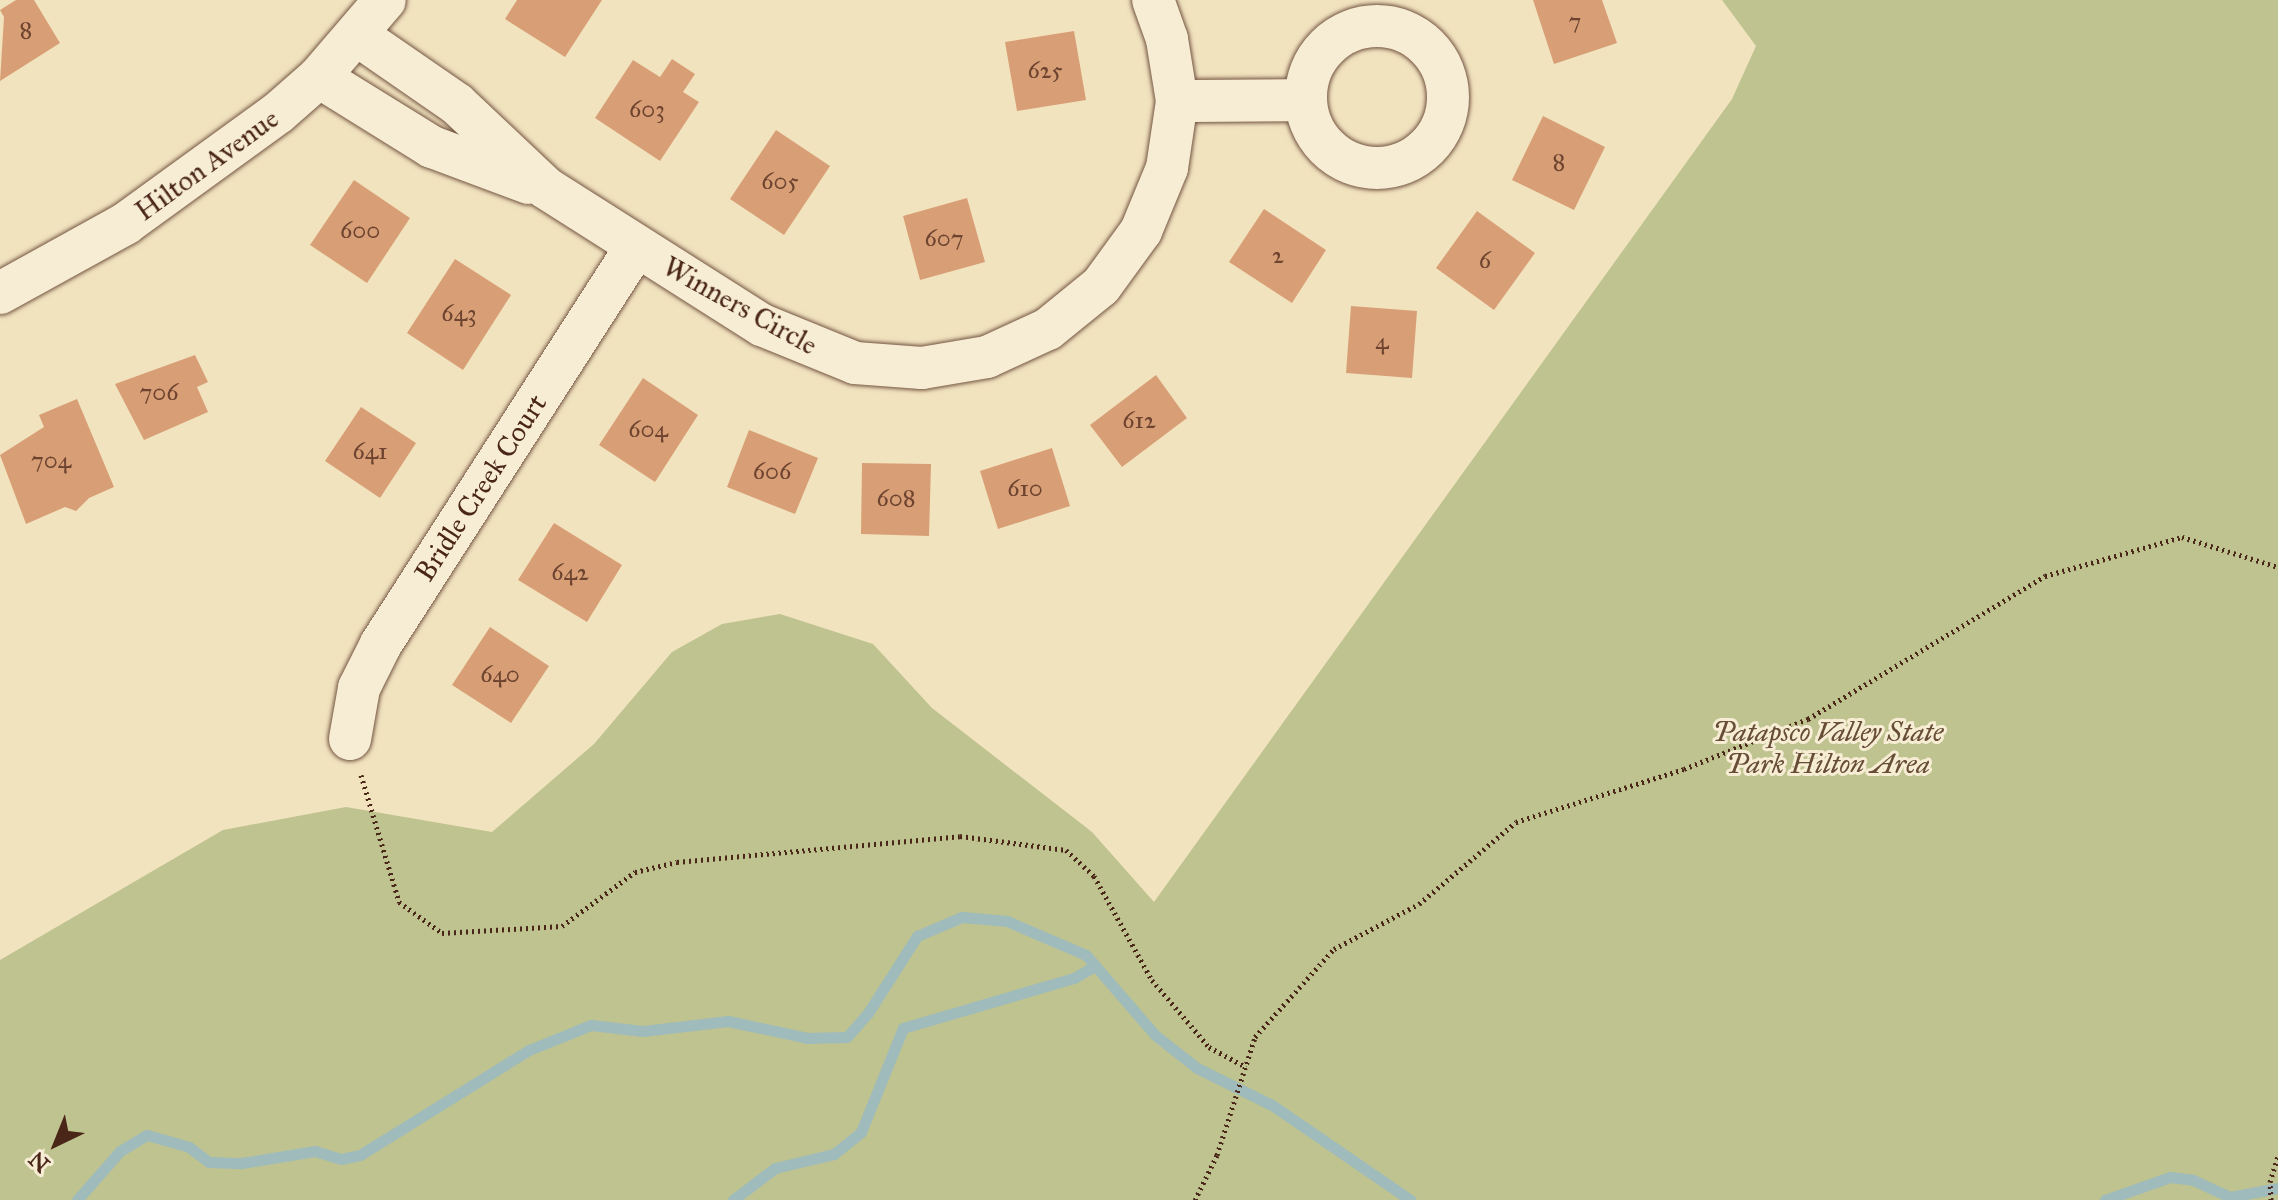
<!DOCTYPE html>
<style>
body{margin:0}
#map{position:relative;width:2278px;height:1200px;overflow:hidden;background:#f2e3bf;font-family:"IM FELL Great Primer",serif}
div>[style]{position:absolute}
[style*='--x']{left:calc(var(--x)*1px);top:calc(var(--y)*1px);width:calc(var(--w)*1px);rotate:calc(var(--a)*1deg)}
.green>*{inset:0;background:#bec390}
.stream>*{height:11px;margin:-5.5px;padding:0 5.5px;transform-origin:5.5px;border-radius:5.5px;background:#9fbbbc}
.building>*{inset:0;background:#d89f76}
.path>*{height:5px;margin-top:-2.5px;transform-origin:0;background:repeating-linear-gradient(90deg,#4a2618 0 2px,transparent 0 6px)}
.roads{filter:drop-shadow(0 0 2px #745542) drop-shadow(0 0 2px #745542)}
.minor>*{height:42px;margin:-21px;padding:0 21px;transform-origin:21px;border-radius:21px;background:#f7edd5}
.minor>.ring{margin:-21px;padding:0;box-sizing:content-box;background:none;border:42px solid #f7edd5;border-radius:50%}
span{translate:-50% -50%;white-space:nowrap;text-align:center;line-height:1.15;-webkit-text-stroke:6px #f7edd5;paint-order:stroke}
.number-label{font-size:24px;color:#6e4430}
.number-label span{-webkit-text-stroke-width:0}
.street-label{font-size:28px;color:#4a2618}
.park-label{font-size:28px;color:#674d36;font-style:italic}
.north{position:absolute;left:16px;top:1104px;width:80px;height:80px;-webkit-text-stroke:6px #f7edd5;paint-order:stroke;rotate:223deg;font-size:22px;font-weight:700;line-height:32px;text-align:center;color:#4a2618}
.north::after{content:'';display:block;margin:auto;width:28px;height:36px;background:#4a2618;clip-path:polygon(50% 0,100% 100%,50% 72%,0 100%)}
</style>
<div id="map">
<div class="green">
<div style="clip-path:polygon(1722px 0,2278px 0,2278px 1200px,0 1200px,0 960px,223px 830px,346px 807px,492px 832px,594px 744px,672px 652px,722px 624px,780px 614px,873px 644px,932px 708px,1092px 832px,1154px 902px,1732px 99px,1756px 46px)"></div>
</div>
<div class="stream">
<div style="--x:77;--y:1200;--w:65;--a:-48.7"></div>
<div style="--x:120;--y:1151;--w:31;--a:-31"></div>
<div style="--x:147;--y:1135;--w:44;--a:15.9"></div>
<div style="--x:189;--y:1147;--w:25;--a:37"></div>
<div style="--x:209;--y:1162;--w:33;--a:2"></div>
<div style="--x:242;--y:1163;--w:74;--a:-9.3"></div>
<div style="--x:315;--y:1151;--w:27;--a:17"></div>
<div style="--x:341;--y:1159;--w:19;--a:-12"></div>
<div style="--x:360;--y:1155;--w:199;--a:-31.9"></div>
<div style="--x:529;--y:1050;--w:67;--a:-22"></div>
<div style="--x:591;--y:1025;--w:52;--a:6.6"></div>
<div style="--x:643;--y:1031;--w:86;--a:-6.7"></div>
<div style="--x:728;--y:1021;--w:81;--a:12.1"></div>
<div style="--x:807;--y:1038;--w:40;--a:-1.4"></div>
<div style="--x:847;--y:1037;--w:32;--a:-49"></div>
<div style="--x:868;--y:1013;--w:91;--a:-57.5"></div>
<div style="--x:917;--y:936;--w:49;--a:-22.9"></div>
<div style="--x:962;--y:917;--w:45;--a:5.1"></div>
<div style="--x:1007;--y:921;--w:86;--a:23.3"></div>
<div style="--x:1086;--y:955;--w:106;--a:49.2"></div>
<div style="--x:1155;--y:1035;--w:53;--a:38.2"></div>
<div style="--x:1197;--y:1068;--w:84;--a:26.3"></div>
<div style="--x:1272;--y:1105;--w:168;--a:34.5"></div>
<div style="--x:733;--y:1200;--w:53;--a:-37.3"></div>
<div style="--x:775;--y:1168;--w:61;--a:-13.3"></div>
<div style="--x:834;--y:1154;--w:35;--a:-39"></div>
<div style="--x:861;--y:1132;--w:112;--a:-68"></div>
<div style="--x:903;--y:1028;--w:178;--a:-16.3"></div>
<div style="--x:1074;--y:978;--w:24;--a:-30"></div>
<div style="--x:2105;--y:1200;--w:69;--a:-19.5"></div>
<div style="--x:2170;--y:1177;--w:23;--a:7"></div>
<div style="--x:2193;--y:1180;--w:41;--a:24.7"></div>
<div style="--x:2230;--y:1197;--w:49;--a:-10.6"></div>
</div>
<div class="building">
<div style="clip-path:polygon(16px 0,34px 0,60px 43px,0 81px,4px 17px,0 10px)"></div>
<div style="clip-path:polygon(517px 0,602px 0,565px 57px,505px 19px)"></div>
<div style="clip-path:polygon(1533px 0,1602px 0,1617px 43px,1554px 64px)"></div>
<div style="clip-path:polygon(1074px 31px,1086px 100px,1017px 111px,1005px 42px)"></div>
<div style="clip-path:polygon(672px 59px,695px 74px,683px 92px,699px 102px,660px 161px,595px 118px,633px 60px,660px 77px)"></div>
<div style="clip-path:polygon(1543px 116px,1605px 147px,1574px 210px,1512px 180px)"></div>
<div style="clip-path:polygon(776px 130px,830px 166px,784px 235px,730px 199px)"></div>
<div style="clip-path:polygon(354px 180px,410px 218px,367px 283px,310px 245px)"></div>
<div style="clip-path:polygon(967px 198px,985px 262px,920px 280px,903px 216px)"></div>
<div style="clip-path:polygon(1264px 209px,1326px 250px,1292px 303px,1229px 262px)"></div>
<div style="clip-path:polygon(1477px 211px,1535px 253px,1494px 310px,1436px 268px)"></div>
<div style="clip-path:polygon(455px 259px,511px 295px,463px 370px,407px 333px)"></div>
<div style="clip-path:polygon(1351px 306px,1417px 311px,1412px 378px,1346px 373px)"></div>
<div style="clip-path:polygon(195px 355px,208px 382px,197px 387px,208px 412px,144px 440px,115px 384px)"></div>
<div style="clip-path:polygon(1156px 375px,1187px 418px,1122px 467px,1090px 425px)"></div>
<div style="clip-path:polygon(643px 378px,698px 415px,655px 482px,599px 445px)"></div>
<div style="clip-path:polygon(77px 399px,114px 487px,89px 498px,76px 511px,65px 507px,26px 524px,0 455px,44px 427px,39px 415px)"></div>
<div style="clip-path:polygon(361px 407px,416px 443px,380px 498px,325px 461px)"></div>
<div style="clip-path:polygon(749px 430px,818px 458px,795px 514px,727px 487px)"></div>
<div style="clip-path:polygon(1052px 448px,1070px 506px,998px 529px,980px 471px)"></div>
<div style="clip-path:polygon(862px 463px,931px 464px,929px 536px,861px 534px)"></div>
<div style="clip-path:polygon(554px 523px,622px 565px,587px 622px,518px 580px)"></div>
<div style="clip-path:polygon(490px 627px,549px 666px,511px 723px,452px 685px)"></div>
</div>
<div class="path">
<div style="--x:361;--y:775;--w:133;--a:73.3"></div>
<div style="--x:399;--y:902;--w:53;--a:35.8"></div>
<div style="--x:442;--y:933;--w:120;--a:-3.3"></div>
<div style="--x:562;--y:926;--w:91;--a:-36.5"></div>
<div style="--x:635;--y:872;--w:43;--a:-13.4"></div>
<div style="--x:677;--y:862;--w:284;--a:-5.2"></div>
<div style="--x:960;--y:836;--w:107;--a:7.5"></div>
<div style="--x:1066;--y:850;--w:38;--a:43"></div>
<div style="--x:1094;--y:876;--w:119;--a:60.9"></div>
<div style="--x:1152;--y:980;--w:88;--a:49.6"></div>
<div style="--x:1209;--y:1047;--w:42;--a:28.4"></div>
<div style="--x:1195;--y:1200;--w:50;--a:-63.9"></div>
<div style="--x:1217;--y:1155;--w:124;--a:-72.1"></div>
<div style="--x:1255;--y:1037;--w:118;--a:-48.1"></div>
<div style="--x:1334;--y:949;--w:96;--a:-27.9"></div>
<div style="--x:1419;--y:904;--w:127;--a:-40.2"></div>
<div style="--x:1516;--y:822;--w:176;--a:-17.5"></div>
<div style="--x:1684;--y:769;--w:134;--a:-22"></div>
<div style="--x:1808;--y:719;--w:277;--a:-31.1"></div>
<div style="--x:2045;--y:576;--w:142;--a:-15.9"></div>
<div style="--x:2182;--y:537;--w:101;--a:17.4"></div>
<div style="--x:2271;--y:1200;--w:18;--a:-93"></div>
<div style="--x:2270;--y:1182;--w:27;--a:-73"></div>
</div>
<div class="roads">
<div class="minor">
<div class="ring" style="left:1306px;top:26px;width:100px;height:100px"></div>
<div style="--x:357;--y:35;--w:121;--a:34.6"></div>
<div style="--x:457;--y:104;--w:122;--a:43.3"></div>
<div style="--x:546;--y:188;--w:256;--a:32.4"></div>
<div style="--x:762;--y:325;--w:100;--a:22.2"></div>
<div style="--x:855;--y:363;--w:67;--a:4.3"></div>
<div style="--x:922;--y:368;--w:66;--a:-9.6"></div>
<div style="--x:987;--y:357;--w:67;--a:-24.7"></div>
<div style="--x:1048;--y:329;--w:68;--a:-39.1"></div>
<div style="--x:1101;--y:286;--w:68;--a:-54"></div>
<div style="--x:1141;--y:231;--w:68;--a:-67.6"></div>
<div style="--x:1167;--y:168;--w:68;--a:-81.5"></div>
<div style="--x:1177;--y:101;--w:63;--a:-99.2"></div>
<div style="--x:1167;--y:39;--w:41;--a:-109.7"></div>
<div style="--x:319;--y:77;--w:133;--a:31.8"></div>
<div style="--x:432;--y:147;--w:103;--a:20.4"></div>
<div style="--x:1177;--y:101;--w:129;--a:-0.4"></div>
<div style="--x:0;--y:293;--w:143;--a:-28.9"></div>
<div style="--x:125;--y:224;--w:189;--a:-36"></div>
<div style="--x:278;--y:113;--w:55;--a:-41.3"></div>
<div style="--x:319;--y:77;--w:101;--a:-49.4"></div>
<div style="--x:350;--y:739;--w:52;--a:-80"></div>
<div style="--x:359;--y:688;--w:49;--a:-63.4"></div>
<div style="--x:381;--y:644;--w:472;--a:-57.3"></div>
</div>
</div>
<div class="number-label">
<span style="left:1575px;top:22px">7</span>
<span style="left:26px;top:31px">8</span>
<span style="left:1045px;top:71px">625</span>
<span style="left:647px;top:110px">603</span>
<span style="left:1559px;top:163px">8</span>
<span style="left:780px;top:182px">605</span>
<span style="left:360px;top:231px">600</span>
<span style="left:944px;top:239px">607</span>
<span style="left:1278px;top:256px">2</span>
<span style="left:1485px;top:261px">6</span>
<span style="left:459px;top:314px">643</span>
<span style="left:1382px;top:342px">4</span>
<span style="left:159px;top:393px">706</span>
<span style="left:1139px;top:421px">612</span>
<span style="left:648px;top:430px">604</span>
<span style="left:370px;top:452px">641</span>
<span style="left:51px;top:461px">704</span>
<span style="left:772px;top:472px">606</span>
<span style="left:1025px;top:489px">610</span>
<span style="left:896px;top:499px">608</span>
<span style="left:570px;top:573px">642</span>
<span style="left:500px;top:675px">640</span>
</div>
<div class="street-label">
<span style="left:207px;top:165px;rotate:-36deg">Hilton Avenue</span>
<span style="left:740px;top:306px;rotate:29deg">Winners Circle</span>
<span style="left:481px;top:488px;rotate:-57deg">Bridle Creek Court</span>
</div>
<div class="park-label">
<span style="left:1828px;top:748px">Patapsco Valley State<br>Park Hilton Area</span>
</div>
<div class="north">N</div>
</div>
